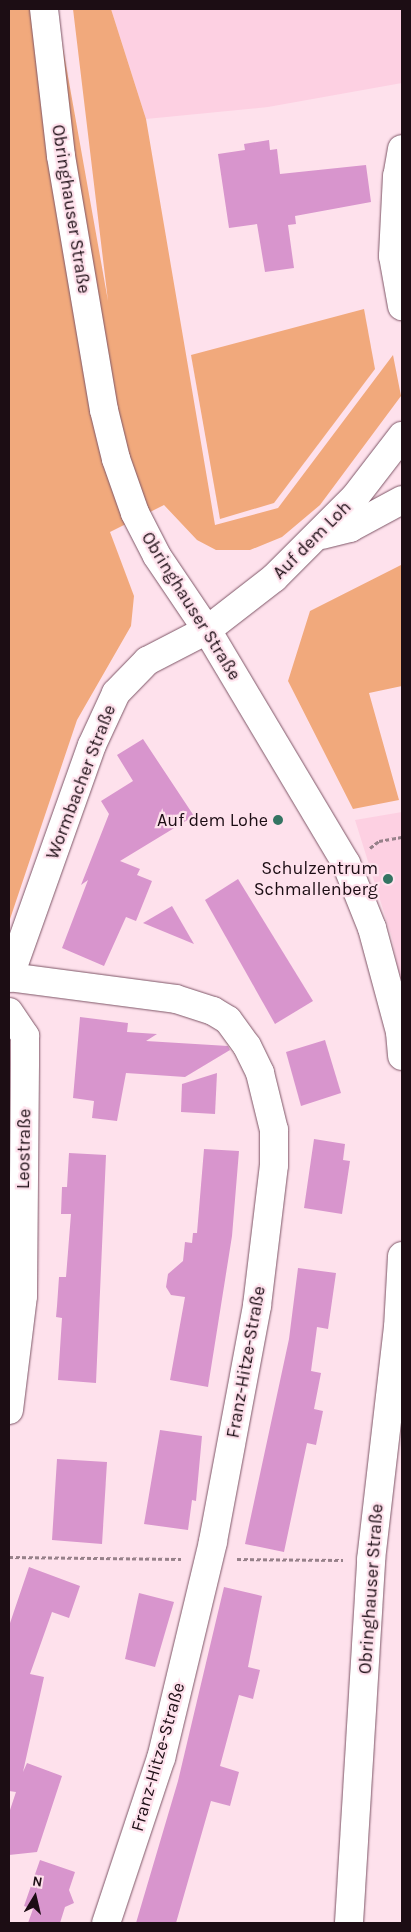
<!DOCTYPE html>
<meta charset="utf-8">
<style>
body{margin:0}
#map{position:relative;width:411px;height:1932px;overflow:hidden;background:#fee1ec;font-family:Karla,sans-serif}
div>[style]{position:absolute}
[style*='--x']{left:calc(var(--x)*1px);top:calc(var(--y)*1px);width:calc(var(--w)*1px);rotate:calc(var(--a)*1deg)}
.built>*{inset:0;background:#fdd0e2}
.green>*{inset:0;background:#f1a97c}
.building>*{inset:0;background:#d895cd}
.path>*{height:3px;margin-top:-1.5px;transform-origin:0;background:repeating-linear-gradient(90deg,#97818a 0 4px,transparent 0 6.5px)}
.roads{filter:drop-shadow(0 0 1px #7e5667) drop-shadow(0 0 1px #7e5667)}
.minor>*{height:28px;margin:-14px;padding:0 14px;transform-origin:14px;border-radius:14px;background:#fff}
.dots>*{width:14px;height:14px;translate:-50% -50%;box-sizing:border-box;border:2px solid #fee1ec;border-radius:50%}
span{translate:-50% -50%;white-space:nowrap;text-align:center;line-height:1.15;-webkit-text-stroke:4.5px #fee1ec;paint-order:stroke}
.street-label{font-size:18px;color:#1c0d14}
.poi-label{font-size:18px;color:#1c0d14}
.right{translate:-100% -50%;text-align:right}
.frame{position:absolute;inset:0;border:10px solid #1c0d14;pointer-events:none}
.north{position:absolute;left:10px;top:1872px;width:50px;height:50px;-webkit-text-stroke:4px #fee1ec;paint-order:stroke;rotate:9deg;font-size:14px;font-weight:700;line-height:20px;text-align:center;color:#1c0d14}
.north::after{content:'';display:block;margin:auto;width:18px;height:22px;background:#1c0d14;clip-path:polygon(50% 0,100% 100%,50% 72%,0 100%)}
</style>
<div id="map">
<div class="built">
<div style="clip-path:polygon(111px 9px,402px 9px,402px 83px,268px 107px,146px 119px)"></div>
<div style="clip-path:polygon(402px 812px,402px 990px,392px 938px,355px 820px)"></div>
</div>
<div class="green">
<div style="clip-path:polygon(9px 9px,56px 9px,108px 301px,73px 9px,111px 9px,146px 119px,215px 525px,278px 508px,393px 355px,401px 396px,320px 505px,282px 537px,250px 550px,216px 550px,197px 540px,164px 505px,110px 532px,134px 596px,131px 626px,77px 720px,9px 922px)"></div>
<div style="clip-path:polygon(364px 309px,375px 369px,274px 503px,220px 519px,191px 355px)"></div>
<div style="clip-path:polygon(401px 565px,402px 686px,369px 693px,399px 800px,353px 809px,288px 681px,310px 611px)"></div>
</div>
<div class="building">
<div style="clip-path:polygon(269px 140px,270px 150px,277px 149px,280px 174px,366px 165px,371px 202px,295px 216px,296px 224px,288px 225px,294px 268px,265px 272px,257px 224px,229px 228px,218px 154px,245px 150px,244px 144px)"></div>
<div style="clip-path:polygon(143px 739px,194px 816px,120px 861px,140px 869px,137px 875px,152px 881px,136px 921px,126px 917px,104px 966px,62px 948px,88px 880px,81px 885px,109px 814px,101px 801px,133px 781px,117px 755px)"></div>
<div style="clip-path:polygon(238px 879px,313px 1001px,275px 1024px,205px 900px)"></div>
<div style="clip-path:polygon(172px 906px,194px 944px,143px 923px)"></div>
<div style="clip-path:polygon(80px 1017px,128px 1023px,127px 1032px,157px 1034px,146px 1041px,228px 1046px,230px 1050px,185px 1077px,126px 1073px,117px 1121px,92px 1118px,94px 1101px,73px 1098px)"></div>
<div style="clip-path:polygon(325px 1040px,341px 1093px,301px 1106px,286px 1052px)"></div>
<div style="clip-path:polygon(217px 1073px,215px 1114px,181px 1112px,182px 1084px)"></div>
<div style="clip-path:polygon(314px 1139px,345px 1144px,343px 1160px,350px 1161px,342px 1214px,304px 1208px)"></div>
<div style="clip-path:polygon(204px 1149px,239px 1151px,232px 1236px,208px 1387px,170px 1380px,185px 1297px,171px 1295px,166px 1287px,168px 1274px,183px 1261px,185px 1242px,192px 1243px,193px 1233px,197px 1233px)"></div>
<div style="clip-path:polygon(69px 1153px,106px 1155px,96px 1383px,58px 1380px,62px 1318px,56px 1317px,57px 1306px,59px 1277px,66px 1277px,71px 1214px,61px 1214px,62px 1187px,67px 1187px)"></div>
<div style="clip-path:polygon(298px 1268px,336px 1273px,328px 1329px,317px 1327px,311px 1371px,321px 1373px,314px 1409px,323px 1411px,316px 1445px,307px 1443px,284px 1552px,245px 1544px,289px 1339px)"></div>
<div style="clip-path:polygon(160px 1430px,202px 1436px,196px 1501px,192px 1500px,188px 1530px,144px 1524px)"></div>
<div style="clip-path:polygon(57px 1459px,107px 1462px,102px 1544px,52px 1540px)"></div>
<div style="clip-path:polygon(29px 1567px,80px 1586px,69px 1618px,52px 1612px,30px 1674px,44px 1677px,23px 1772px,27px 1763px,62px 1776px,37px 1852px,9px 1855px,9px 1813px,16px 1792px,9px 1791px,9px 1626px)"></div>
<div style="clip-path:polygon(224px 1587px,262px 1596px,248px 1667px,260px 1670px,253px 1699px,239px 1695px,220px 1766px,239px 1772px,230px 1806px,211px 1801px,176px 1923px,136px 1923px,178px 1781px)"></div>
<div style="clip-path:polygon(139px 1593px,174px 1602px,155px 1667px,125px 1659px)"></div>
<div style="clip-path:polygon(40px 1860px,75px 1872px,69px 1890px,74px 1903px,65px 1907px,60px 1923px,28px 1923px,33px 1909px,24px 1906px)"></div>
</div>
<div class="path">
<div style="--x:370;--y:848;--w:11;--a:-38"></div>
<div style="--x:379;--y:841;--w:23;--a:-10"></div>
<div style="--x:9;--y:1557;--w:172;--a:0.7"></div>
<div style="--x:237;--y:1559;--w:106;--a:0.5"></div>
</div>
<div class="roads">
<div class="minor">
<div style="--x:44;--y:9;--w:148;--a:83.4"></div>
<div style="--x:61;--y:156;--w:258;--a:80.4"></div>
<div style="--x:104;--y:410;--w:50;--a:76.2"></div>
<div style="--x:116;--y:459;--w:57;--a:70.6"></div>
<div style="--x:135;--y:513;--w:48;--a:62.9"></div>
<div style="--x:157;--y:556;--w:89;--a:56"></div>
<div style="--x:207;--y:630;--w:271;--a:59.2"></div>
<div style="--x:346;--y:863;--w:70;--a:68.2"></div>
<div style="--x:372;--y:928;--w:108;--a:74.9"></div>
<div style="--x:400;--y:1032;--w:24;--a:85"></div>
<div style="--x:402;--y:149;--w:27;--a:100"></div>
<div style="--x:397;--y:176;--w:80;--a:92.9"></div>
<div style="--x:393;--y:256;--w:51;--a:79.8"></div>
<div style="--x:322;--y:535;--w:29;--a:-14"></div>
<div style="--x:350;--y:528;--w:59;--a:-28.3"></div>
<div style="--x:9;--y:977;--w:168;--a:7.5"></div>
<div style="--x:176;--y:999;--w:39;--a:18"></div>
<div style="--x:213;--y:1011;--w:17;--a:31"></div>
<div style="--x:228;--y:1020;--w:32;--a:54"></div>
<div style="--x:247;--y:1046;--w:30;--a:64"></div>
<div style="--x:260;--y:1073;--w:59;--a:76.2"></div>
<div style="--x:274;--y:1130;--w:35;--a:90"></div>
<div style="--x:274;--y:1165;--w:142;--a:96.9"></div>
<div style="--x:257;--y:1306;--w:240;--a:100.6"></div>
<div style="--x:213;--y:1542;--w:222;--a:103.5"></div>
<div style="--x:161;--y:1758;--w:174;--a:108.4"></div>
<div style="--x:9;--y:978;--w:247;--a:-70.4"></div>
<div style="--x:92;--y:745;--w:57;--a:-65.2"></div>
<div style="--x:116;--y:693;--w:45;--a:-45.9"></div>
<div style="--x:147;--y:661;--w:68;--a:-27.3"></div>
<div style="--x:207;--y:630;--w:85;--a:-37.8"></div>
<div style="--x:274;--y:578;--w:115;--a:-45"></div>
<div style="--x:355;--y:497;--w:77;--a:-52.4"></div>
<div style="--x:9;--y:1012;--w:29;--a:56"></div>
<div style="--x:25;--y:1036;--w:28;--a:90"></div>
<div style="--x:25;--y:1064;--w:232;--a:90.5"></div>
<div style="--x:23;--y:1296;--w:115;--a:97"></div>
<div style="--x:349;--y:1923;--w:364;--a:-86.5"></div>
<div style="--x:371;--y:1560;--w:234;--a:-83.4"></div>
<div style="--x:398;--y:1328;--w:72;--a:-86.8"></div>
</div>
</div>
<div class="dots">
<div style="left:278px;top:820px;background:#347462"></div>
<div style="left:388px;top:879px;background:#347462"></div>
</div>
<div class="street-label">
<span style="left:71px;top:209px;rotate:81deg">Obringhauser Straße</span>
<span style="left:312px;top:540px;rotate:-45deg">Auf dem Loh</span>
<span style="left:191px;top:606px;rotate:58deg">Obringhauser Straße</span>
<span style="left:81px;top:782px;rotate:-69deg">Wormbacher Straße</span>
<span style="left:24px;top:1149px;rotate:-89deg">Leostraße</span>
<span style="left:246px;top:1362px;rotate:-80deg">Franz-Hitze-Straße</span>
<span style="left:371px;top:1589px;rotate:-86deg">Obringhauser Straße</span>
<span style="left:158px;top:1757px;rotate:-74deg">Franz-Hitze-Straße</span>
</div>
<div class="poi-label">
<span class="right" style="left:268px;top:820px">Auf dem Lohe</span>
<span class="right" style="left:378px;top:879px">Schulzentrum<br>Schmallenberg</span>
</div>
<div class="frame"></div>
<div class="north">N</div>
</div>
